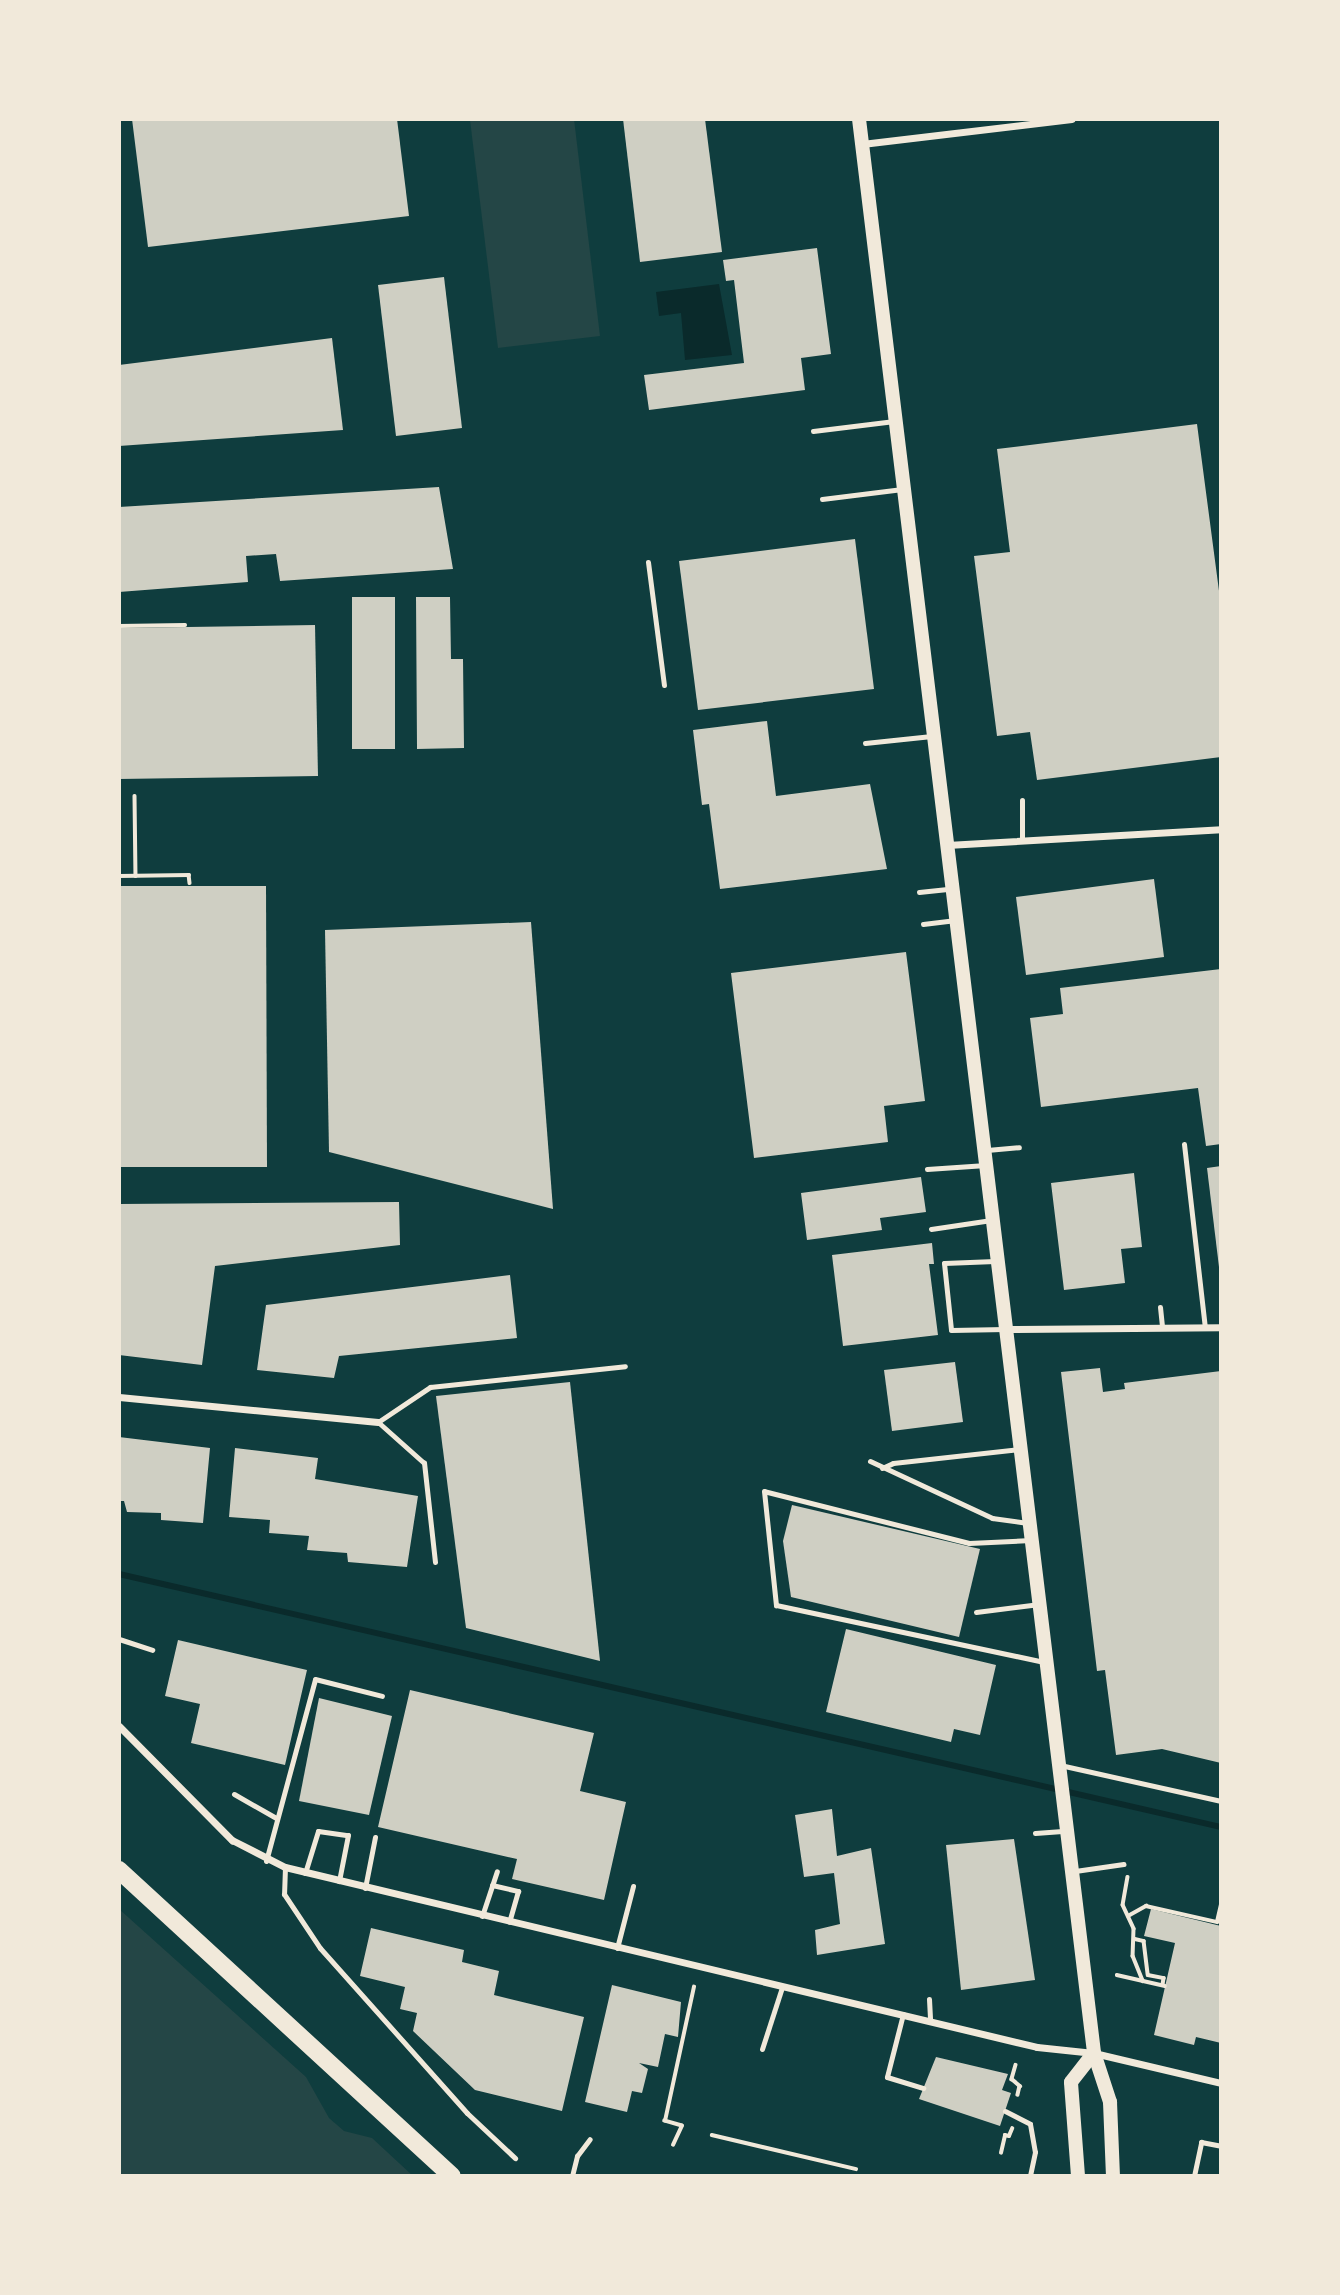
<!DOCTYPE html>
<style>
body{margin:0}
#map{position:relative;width:1340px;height:2295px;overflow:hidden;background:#0f3d3e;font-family:"Source Sans 3",sans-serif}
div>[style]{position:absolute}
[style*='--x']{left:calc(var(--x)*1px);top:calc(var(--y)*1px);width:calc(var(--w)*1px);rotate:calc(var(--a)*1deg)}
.green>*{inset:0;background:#244646}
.water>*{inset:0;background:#0a2a2b}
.stream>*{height:6px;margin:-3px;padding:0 3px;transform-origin:3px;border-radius:3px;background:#0a2a2b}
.building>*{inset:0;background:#cfcfc3}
.path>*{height:3.5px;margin:-1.75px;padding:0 1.75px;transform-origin:1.75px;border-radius:1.75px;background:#f1e9da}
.service>*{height:5px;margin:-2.5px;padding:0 2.5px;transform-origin:2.5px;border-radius:2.5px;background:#f1e9da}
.minor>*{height:7px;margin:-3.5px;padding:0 3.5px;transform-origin:3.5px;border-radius:3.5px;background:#f1e9da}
.secondary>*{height:14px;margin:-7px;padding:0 7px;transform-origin:7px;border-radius:7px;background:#f1e9da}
.motorway>*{height:18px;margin:-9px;padding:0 9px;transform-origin:9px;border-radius:9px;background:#f1e9da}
span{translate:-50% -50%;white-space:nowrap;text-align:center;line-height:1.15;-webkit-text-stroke:6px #f1e9da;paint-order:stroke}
.frame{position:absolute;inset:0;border:121px solid #f1e9da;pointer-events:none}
</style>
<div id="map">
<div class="green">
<div style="clip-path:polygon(574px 119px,600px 336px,498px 348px,470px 120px)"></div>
<div style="clip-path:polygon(119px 1909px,306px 2077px,329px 2118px,344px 2131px,372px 2138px,413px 2176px,119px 2176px)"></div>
</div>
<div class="water">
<div style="clip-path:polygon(719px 284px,732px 355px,685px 360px,681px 313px,659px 316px,656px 292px)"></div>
</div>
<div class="stream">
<div style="--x:119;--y:1574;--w:1131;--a:12.93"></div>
</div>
<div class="building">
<div style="clip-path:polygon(132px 119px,397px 119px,409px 216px,148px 247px)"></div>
<div style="clip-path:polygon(623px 119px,705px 119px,722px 252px,640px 262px)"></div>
<div style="clip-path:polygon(817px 248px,831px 354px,801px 358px,805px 390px,649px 410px,644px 375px,744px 363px,734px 280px,726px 281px,723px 260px)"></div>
<div style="clip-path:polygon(444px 277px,462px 428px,396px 436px,378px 285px)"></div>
<div style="clip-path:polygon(332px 338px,343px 430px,119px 446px,119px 365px)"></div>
<div style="clip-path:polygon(1197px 424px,1221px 606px,1221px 757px,1037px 780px,1030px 732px,997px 736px,974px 556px,1010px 552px,997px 449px)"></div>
<div style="clip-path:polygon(439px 487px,453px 569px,280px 581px,276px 554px,246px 556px,248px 582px,119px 592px,119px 507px)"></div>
<div style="clip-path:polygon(855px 539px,874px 689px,698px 710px,679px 561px)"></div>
<div style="clip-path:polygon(352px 597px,395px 597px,395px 749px,352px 749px)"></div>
<div style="clip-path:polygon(416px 597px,450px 597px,451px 659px,463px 659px,464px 748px,417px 749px)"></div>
<div style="clip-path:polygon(315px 625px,318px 776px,119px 779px,119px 628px)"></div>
<div style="clip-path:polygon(767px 721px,776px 796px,870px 784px,887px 869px,720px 889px,709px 804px,702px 805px,693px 730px)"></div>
<div style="clip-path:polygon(1154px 879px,1164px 957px,1026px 975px,1016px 897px)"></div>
<div style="clip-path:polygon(119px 886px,266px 886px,267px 1167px,119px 1167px)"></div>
<div style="clip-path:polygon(531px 922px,553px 1209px,329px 1152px,325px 930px)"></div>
<div style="clip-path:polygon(906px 952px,925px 1101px,884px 1106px,888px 1142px,754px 1158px,731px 973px)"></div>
<div style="clip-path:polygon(1221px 969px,1221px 1144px,1206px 1146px,1198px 1088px,1041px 1107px,1030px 1018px,1063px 1014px,1060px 988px)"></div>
<div style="clip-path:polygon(1221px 1166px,1221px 1267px,1219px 1267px,1207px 1168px)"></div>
<div style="clip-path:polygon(1134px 1173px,1142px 1247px,1121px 1249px,1125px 1283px,1064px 1290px,1051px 1183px)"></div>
<div style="clip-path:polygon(921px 1177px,926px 1212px,880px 1218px,882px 1230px,807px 1240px,801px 1193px)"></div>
<div style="clip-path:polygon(399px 1202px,400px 1245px,215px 1266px,202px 1365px,119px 1355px,119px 1204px)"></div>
<div style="clip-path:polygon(932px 1243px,934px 1264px,929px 1264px,938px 1335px,843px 1346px,832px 1255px)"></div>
<div style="clip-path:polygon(510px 1275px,517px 1338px,339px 1356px,334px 1378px,257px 1370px,266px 1305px)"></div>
<div style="clip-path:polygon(955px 1362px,963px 1422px,892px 1431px,884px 1370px)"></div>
<div style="clip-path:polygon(1100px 1368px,1103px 1392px,1125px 1389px,1124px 1383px,1221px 1371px,1221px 1763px,1162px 1749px,1116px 1755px,1105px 1670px,1097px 1671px,1061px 1372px)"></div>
<div style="clip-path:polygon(570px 1382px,600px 1661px,466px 1628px,436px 1396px)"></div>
<div style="clip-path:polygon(119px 1437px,210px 1448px,203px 1523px,161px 1520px,161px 1513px,127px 1512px,124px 1501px,119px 1501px)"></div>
<div style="clip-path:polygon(235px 1448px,318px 1458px,315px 1479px,418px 1496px,407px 1567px,348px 1562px,347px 1553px,307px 1550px,309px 1536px,269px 1533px,270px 1520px,229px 1517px)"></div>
<div style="clip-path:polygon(792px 1505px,980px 1549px,959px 1637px,791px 1597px,783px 1541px)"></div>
<div style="clip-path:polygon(846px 1629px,996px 1665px,980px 1735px,954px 1729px,951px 1742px,826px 1712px)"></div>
<div style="clip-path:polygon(178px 1640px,307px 1670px,285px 1765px,191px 1743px,200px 1704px,165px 1696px)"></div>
<div style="clip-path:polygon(410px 1690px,594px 1733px,580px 1791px,626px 1802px,604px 1900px,512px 1879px,517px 1859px,378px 1827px)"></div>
<div style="clip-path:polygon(319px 1698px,392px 1716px,369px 1815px,299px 1801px)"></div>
<div style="clip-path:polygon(832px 1809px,837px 1856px,871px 1848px,885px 1944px,817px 1955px,815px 1930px,840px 1924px,834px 1873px,804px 1877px,795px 1815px)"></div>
<div style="clip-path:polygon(1014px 1839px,1035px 1980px,961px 1990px,946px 1845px)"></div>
<div style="clip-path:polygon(1151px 1909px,1221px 1926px,1221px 2043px,1196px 2037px,1194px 2045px,1154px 2035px,1175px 1943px,1144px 1936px)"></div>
<div style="clip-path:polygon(371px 1928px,464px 1950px,462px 1962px,499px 1971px,494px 1995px,584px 2017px,562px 2111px,475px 2090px,413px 2031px,417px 2013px,400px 2009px,405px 1987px,360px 1976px)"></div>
<div style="clip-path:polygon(612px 1985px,681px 2002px,678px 2037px,665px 2034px,658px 2067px,639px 2063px,648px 2069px,642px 2093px,632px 2091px,627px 2112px,585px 2102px)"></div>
<div style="clip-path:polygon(936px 2057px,1008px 2074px,1002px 2090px,1011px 2093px,1000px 2126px,919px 2099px)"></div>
</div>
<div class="path">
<div style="--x:119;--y:626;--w:66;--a:-0.9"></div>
<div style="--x:135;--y:796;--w:80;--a:89.3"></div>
<div style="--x:119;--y:876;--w:70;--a:-0.8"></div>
<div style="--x:189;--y:875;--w:8;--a:83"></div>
<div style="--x:1128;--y:1877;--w:28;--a:100"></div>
<div style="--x:1123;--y:1905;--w:26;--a:65"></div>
<div style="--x:1134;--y:1929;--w:27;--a:92"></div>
<div style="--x:1133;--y:1956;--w:27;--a:68"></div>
<div style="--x:1128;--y:1916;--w:21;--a:-29"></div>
<div style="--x:1146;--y:1906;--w:73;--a:12.7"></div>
<div style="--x:1217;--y:1922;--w:17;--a:-77"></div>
<div style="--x:1135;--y:1939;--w:9;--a:13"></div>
<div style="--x:1144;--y:1941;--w:34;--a:83"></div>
<div style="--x:1148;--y:1975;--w:16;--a:11"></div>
<div style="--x:1164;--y:1978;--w:7;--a:98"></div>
<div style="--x:1117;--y:1975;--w:49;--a:12.9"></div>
<div style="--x:1016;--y:2065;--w:15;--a:106"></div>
<div style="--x:1012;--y:2079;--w:11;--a:41"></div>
<div style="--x:1020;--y:2086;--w:9;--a:103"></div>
<div style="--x:712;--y:2135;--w:148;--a:13.3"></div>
<div style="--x:673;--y:2145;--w:21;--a:-65"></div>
<div style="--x:682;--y:2126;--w:18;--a:-164"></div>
<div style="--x:665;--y:2121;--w:137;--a:-77.8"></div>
<div style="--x:1001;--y:2153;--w:18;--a:-77"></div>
<div style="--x:1005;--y:2135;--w:4;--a:14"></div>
<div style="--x:1009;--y:2136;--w:8;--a:-67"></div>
</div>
<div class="service">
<div style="--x:813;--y:431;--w:82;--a:-7"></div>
<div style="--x:822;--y:499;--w:81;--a:-7.1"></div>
<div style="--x:648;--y:562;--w:124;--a:82.6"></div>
<div style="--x:865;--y:743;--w:67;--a:-6"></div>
<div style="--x:1022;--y:800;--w:41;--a:90"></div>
<div style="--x:919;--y:892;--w:31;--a:-6"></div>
<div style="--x:923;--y:924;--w:33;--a:-7"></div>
<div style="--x:1184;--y:1144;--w:184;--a:83.5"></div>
<div style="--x:987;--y:1150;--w:32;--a:-5"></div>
<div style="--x:927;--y:1169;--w:59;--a:-3.9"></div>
<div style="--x:931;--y:1229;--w:61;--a:-8.5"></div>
<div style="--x:995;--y:1261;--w:51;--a:177.8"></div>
<div style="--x:944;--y:1263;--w:67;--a:84"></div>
<div style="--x:951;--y:1330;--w:54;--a:-1.1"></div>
<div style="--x:1160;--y:1307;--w:20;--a:84"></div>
<div style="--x:870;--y:1461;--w:135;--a:25"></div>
<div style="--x:992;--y:1518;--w:36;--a:8"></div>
<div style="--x:882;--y:1468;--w:12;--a:-24"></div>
<div style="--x:893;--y:1463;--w:128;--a:-6.3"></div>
<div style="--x:1031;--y:1540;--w:62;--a:177.2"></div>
<div style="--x:969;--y:1543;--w:211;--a:-165.8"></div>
<div style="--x:764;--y:1491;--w:115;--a:84"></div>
<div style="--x:776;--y:1605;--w:274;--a:12"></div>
<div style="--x:435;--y:1562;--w:100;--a:-96.3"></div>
<div style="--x:424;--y:1463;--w:62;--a:-138.3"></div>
<div style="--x:378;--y:1422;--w:63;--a:-33.9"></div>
<div style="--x:430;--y:1387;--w:196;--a:-6.1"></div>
<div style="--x:976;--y:1612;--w:64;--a:-7.2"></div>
<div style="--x:119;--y:1639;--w:35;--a:18"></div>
<div style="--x:1060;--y:1765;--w:165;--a:12.6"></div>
<div style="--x:234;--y:1794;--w:48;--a:29.7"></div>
<div style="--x:1035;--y:1833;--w:31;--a:-4"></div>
<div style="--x:266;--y:1861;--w:188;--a:-74.9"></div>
<div style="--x:315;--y:1679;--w:69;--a:14.2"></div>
<div style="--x:285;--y:1867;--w:27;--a:92"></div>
<div style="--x:284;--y:1894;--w:65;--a:56.3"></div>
<div style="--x:320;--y:1948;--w:221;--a:48.3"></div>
<div style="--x:467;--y:2113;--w:66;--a:43.2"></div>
<div style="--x:1075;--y:1871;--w:49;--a:-8.1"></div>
<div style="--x:305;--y:1873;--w:44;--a:-72.8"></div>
<div style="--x:318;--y:1831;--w:30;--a:8"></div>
<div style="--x:348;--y:1835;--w:47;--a:101.1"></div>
<div style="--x:492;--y:1885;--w:27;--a:13"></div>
<div style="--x:518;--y:1891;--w:32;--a:106"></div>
<div style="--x:365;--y:1888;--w:52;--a:-78.9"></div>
<div style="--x:482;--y:1916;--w:47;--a:-71.6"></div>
<div style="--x:617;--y:1948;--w:64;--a:-75.5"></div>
<div style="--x:929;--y:1999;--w:22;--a:87"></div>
<div style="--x:903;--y:2014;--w:65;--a:104.3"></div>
<div style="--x:887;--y:2077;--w:38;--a:17"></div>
<div style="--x:762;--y:2049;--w:65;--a:-72.1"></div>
<div style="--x:1005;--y:2111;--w:28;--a:27"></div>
<div style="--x:1030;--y:2124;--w:28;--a:80"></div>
<div style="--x:1035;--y:2152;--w:25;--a:102"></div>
<div style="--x:572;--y:2176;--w:21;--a:-76"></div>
<div style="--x:577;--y:2156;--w:21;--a:-53"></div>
<div style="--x:1194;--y:2176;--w:35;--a:-78"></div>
<div style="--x:1201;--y:2142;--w:20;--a:11"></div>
</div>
<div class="minor">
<div style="--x:862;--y:144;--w:211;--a:-6.8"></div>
<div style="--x:947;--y:845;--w:274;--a:-3.3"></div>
<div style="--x:1008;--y:1329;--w:213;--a:-0.5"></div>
<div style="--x:119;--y:1397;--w:260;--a:5.5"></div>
<div style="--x:119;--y:1726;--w:161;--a:45.3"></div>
<div style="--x:232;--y:1840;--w:59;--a:27"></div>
<div style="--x:285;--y:1867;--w:773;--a:13.46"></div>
<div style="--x:1037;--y:2047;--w:57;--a:6"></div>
<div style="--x:1094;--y:2053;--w:130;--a:13.3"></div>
</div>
<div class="secondary">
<div style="--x:859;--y:119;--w:1948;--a:83.07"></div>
<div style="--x:1094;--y:2053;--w:52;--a:71.9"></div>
<div style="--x:1110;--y:2102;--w:74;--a:87.7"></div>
<div style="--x:1078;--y:2176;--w:94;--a:-94.3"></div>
<div style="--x:1071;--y:2082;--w:37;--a:-52"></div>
</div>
<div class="motorway">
<div style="--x:119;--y:1870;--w:452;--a:42.6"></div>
</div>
<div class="frame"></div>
</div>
